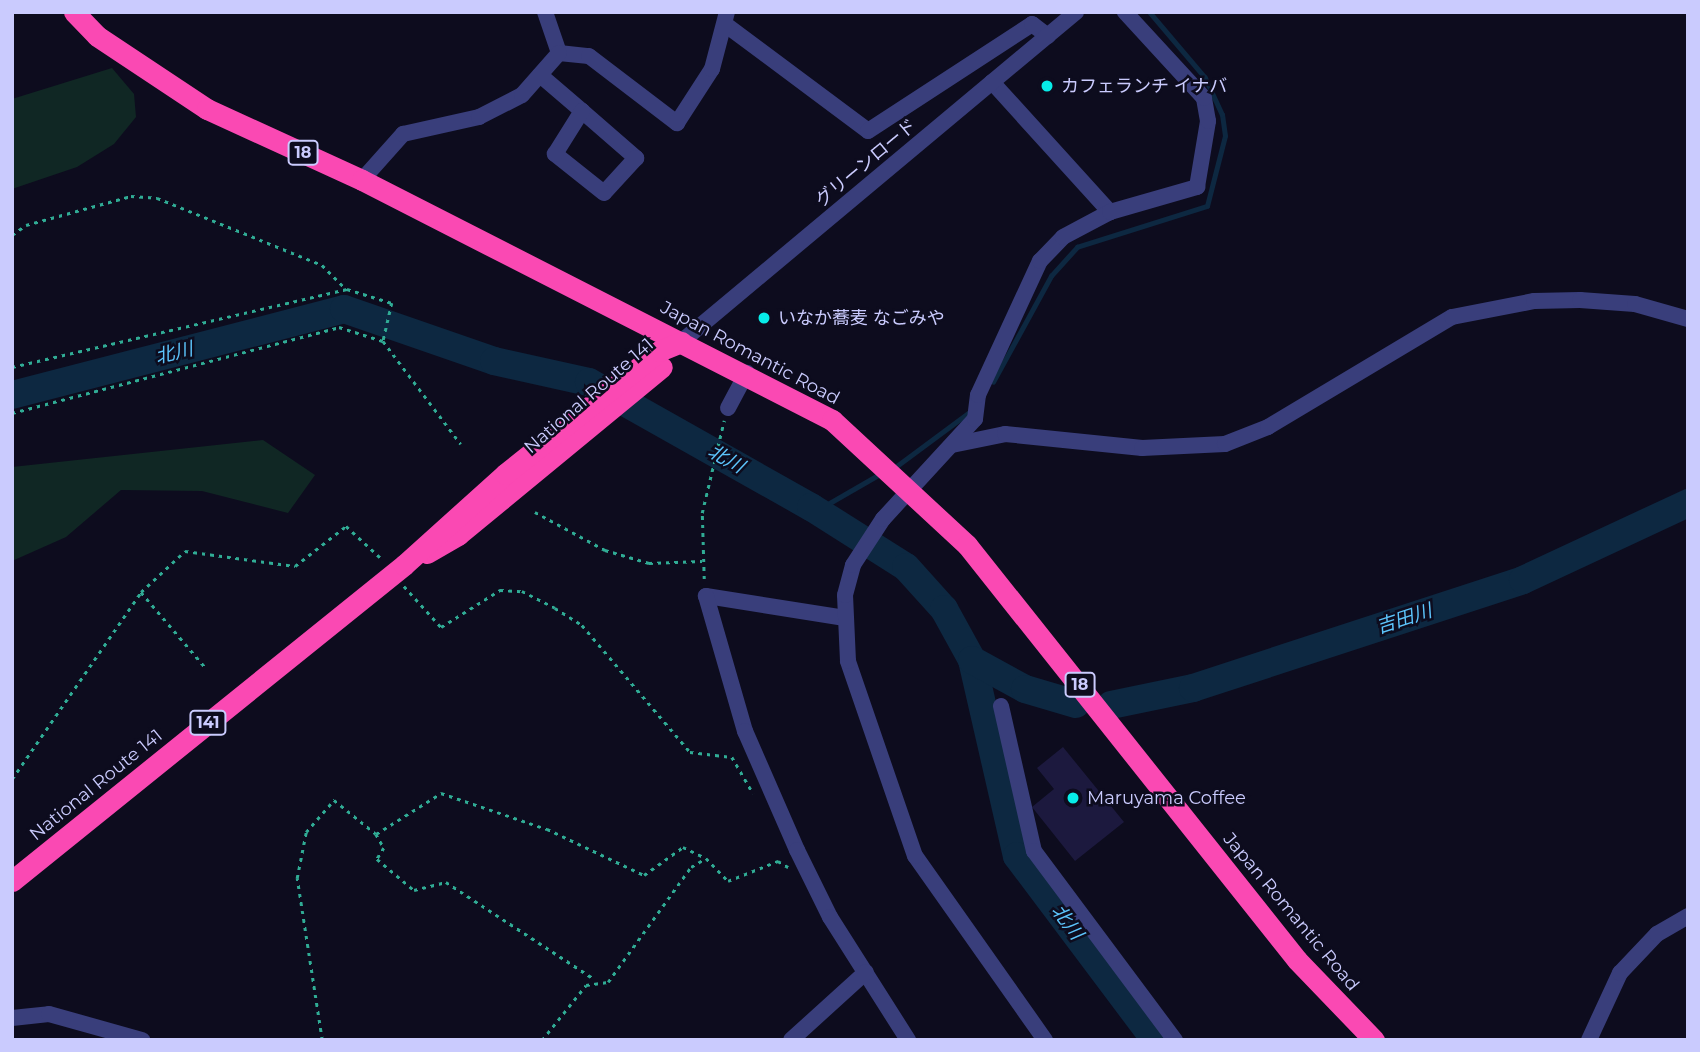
<!DOCTYPE html>
<meta charset="utf-8">
<style>
body{margin:0}
#map{position:relative;width:1700px;height:1052px;overflow:hidden;background:#0d0c1e;font-family:Montserrat,"Noto Sans JP",sans-serif}
div>[style]{position:absolute}
[style*='--x']{left:calc(var(--x)*1px);top:calc(var(--y)*1px);width:calc(var(--w)*1px);rotate:calc(var(--a)*1deg)}
.green>*{inset:0;background:#102724}
.stream>*{height:4.5px;margin:-2.25px;padding:0 2.25px;transform-origin:2.25px;border-radius:2.25px;background:#0d2841}
.river>*{height:28px;margin:-14px;padding:0 14px;transform-origin:14px;border-radius:14px;background:#0d2841}
.building>*{inset:0;background:#1c193e}
.path>*{height:2.5px;margin-top:-1.25px;transform-origin:0;background:repeating-linear-gradient(90deg,#30ac95 0 3.5px,transparent 0 8.5px)}
.minor>*{height:16px;margin:-8px;padding:0 8px;transform-origin:8px;border-radius:8px;background:#393e7b}
.highway>*{height:21px;margin:-10.5px;padding:0 10.5px;transform-origin:10.5px;border-radius:10.5px;background:#fa49b3}
.dots>*{width:19px;height:19px;translate:-50% -50%;box-sizing:border-box;border:4px solid #0d0c1e;border-radius:50%}
span{translate:-50% -50%;white-space:nowrap;text-align:center;line-height:1.15;-webkit-text-stroke:5px #0d0c1e;paint-order:stroke}
.shield-label span{padding:2px 5px;background:#0d0c1e;border:2px solid;border-radius:5px;-webkit-text-stroke-width:0}
.shield-label{font-size:16px;color:#cacbfe;font-weight:700}
.poi-label{font-size:18px;color:#cacbfe}
.left{translate:0 -50%;text-align:left}
.street-label{font-size:18px;color:#cacbfe}
.water-label{font-size:19px;color:#5cc4fb;font-style:italic}
.frame{position:absolute;inset:0;border:14px solid #cacbfe;pointer-events:none}
</style>
<div id="map">
<div class="green">
<div style="clip-path:polygon(112px 68px,134px 94px,136px 117px,114px 144px,77px 167px,12px 189px,12px 99px)"></div>
<div style="clip-path:polygon(263px 440px,315px 475px,288px 513px,202px 491px,121px 490px,66px 537px,12px 561px,12px 467px)"></div>
</div>
<div class="stream">
<div style="--x:993;--y:382;--w:121;--a:-61.3"></div>
<div style="--x:1051;--y:276;--w:39;--a:-48"></div>
<div style="--x:1077;--y:247;--w:136;--a:-17.5"></div>
<div style="--x:1207;--y:206;--w:72;--a:-75.6"></div>
<div style="--x:1225;--y:136;--w:21;--a:-98"></div>
<div style="--x:1222;--y:115;--w:41;--a:-114.7"></div>
<div style="--x:1205;--y:78;--w:87;--a:-130.3"></div>
<div style="--x:894;--y:468;--w:96;--a:-36.5"></div>
<div style="--x:811;--y:507;--w:10;--a:6"></div>
<div style="--x:821;--y:508;--w:68;--a:-30"></div>
</div>
<div class="river">
<div style="--x:12;--y:395;--w:343;--a:-14.5"></div>
<div style="--x:344;--y:309;--w:159;--a:19.1"></div>
<div style="--x:494;--y:361;--w:97;--a:12.5"></div>
<div style="--x:589;--y:382;--w:255;--a:29.4"></div>
<div style="--x:811;--y:507;--w:112;--a:32.3"></div>
<div style="--x:906;--y:567;--w:57;--a:47.9"></div>
<div style="--x:944;--y:609;--w:58;--a:61.2"></div>
<div style="--x:972;--y:660;--w:201;--a:77.1"></div>
<div style="--x:1017;--y:856;--w:230;--a:53.1"></div>
<div style="--x:972;--y:660;--w:60;--a:28.7"></div>
<div style="--x:1025;--y:689;--w:53;--a:16.4"></div>
<div style="--x:1111;--y:705;--w:84;--a:-11.7"></div>
<div style="--x:1193;--y:688;--w:347;--a:-18.1"></div>
<div style="--x:1523;--y:580;--w:182;--a:-25"></div>
</div>
<div class="building">
<div style="clip-path:polygon(1063px 747px,1124px 822px,1075px 861px,1032px 807px,1054px 789px,1037px 768px)"></div>
</div>
<div class="path">
<div style="--x:12;--y:235;--w:17;--a:-36"></div>
<div style="--x:26;--y:225;--w:109;--a:-15.4"></div>
<div style="--x:131;--y:196;--w:26;--a:4"></div>
<div style="--x:157;--y:198;--w:178;--a:22.1"></div>
<div style="--x:322;--y:265;--w:34;--a:45"></div>
<div style="--x:12;--y:367;--w:344;--a:-13.1"></div>
<div style="--x:347;--y:289;--w:47;--a:17.3"></div>
<div style="--x:392;--y:303;--w:39;--a:103"></div>
<div style="--x:12;--y:413;--w:338;--a:-14.7"></div>
<div style="--x:339;--y:327;--w:46;--a:17.7"></div>
<div style="--x:383;--y:341;--w:129;--a:52.9"></div>
<div style="--x:535;--y:512;--w:80;--a:28.5"></div>
<div style="--x:605;--y:550;--w:46;--a:16.5"></div>
<div style="--x:649;--y:563;--w:53;--a:-2.2"></div>
<div style="--x:704;--y:579;--w:66;--a:-91.7"></div>
<div style="--x:702;--y:513;--w:95;--a:-76.6"></div>
<div style="--x:404;--y:586;--w:55;--a:47.9"></div>
<div style="--x:441;--y:627;--w:70;--a:-32.1"></div>
<div style="--x:500;--y:590;--w:22;--a:3"></div>
<div style="--x:522;--y:591;--w:37;--a:27"></div>
<div style="--x:555;--y:608;--w:32;--a:32"></div>
<div style="--x:582;--y:625;--w:167;--a:49.6"></div>
<div style="--x:690;--y:752;--w:42;--a:6.8"></div>
<div style="--x:732;--y:757;--w:42;--a:59.7"></div>
<div style="--x:141;--y:592;--w:100;--a:49.5"></div>
<div style="--x:12;--y:779;--w:227;--a:-55.4"></div>
<div style="--x:141;--y:592;--w:60;--a:-43"></div>
<div style="--x:185;--y:551;--w:111;--a:7.8"></div>
<div style="--x:295;--y:566;--w:65;--a:-38.1"></div>
<div style="--x:346;--y:526;--w:49;--a:42.5"></div>
<div style="--x:376;--y:834;--w:16;--a:60"></div>
<div style="--x:384;--y:848;--w:13;--a:122"></div>
<div style="--x:377;--y:859;--w:48;--a:40"></div>
<div style="--x:414;--y:890;--w:33;--a:-14"></div>
<div style="--x:446;--y:882;--w:177;--a:33.2"></div>
<div style="--x:322;--y:1040;--w:164;--a:-98.8"></div>
<div style="--x:297;--y:878;--w:47;--a:-78.9"></div>
<div style="--x:306;--y:832;--w:43;--a:-48.8"></div>
<div style="--x:334;--y:800;--w:54;--a:39"></div>
<div style="--x:376;--y:834;--w:77;--a:-32.2"></div>
<div style="--x:441;--y:793;--w:112;--a:18.8"></div>
<div style="--x:547;--y:829;--w:107;--a:25.4"></div>
<div style="--x:644;--y:875;--w:48;--a:-35.7"></div>
<div style="--x:683;--y:847;--w:25;--a:26"></div>
<div style="--x:542;--y:1040;--w:70;--a:-51.3"></div>
<div style="--x:586;--y:985;--w:22;--a:-8"></div>
<div style="--x:608;--y:982;--w:142;--a:-54.2"></div>
<div style="--x:691;--y:867;--w:17;--a:-31"></div>
<div style="--x:706;--y:858;--w:32;--a:46"></div>
<div style="--x:728;--y:881;--w:54;--a:-21.8"></div>
<div style="--x:778;--y:861;--w:12;--a:31"></div>
</div>
<div class="minor">
<div style="--x:545;--y:12;--w:43;--a:71.1"></div>
<div style="--x:726;--y:25;--w:177;--a:36.7"></div>
<div style="--x:868;--y:131;--w:196;--a:-33.1"></div>
<div style="--x:1032;--y:24;--w:20;--a:37"></div>
<div style="--x:559;--y:53;--w:30;--a:6"></div>
<div style="--x:589;--y:56;--w:111;--a:37.3"></div>
<div style="--x:677;--y:123;--w:64;--a:-57.1"></div>
<div style="--x:712;--y:69;--w:59;--a:-75.3"></div>
<div style="--x:540;--y:75;--w:55;--a:40.6"></div>
<div style="--x:582;--y:111;--w:72;--a:41"></div>
<div style="--x:636;--y:158;--w:47;--a:132.4"></div>
<div style="--x:604;--y:193;--w:63;--a:-141.5"></div>
<div style="--x:555;--y:154;--w:51;--a:-57.9"></div>
<div style="--x:992;--y:82;--w:176;--a:47.8"></div>
<div style="--x:362;--y:180;--w:62;--a:-48.3"></div>
<div style="--x:403;--y:134;--w:78;--a:-12.6"></div>
<div style="--x:479;--y:117;--w:48;--a:-27.1"></div>
<div style="--x:522;--y:95;--w:56;--a:-48.6"></div>
<div style="--x:681;--y:342;--w:515;--a:-39.88"></div>
<div style="--x:728;--y:408;--w:40;--a:-62"></div>
<div style="--x:952;--y:445;--w:54;--a:-11.7"></div>
<div style="--x:1005;--y:434;--w:138;--a:5.8"></div>
<div style="--x:1142;--y:448;--w:83;--a:-2.8"></div>
<div style="--x:1225;--y:444;--w:46;--a:-21.6"></div>
<div style="--x:1268;--y:427;--w:214;--a:-30.9"></div>
<div style="--x:1452;--y:317;--w:84;--a:-11"></div>
<div style="--x:1534;--y:301;--w:46;--a:-1.2"></div>
<div style="--x:1580;--y:300;--w:55;--a:4.2"></div>
<div style="--x:1635;--y:304;--w:55;--a:15.8"></div>
<div style="--x:845;--y:618;--w:141;--a:-171"></div>
<div style="--x:706;--y:596;--w:141;--a:73.9"></div>
<div style="--x:745;--y:731;--w:130;--a:66.4"></div>
<div style="--x:797;--y:850;--w:75;--a:63.8"></div>
<div style="--x:830;--y:917;--w:146;--a:57.6"></div>
<div style="--x:1001;--y:706;--w:149;--a:77.2"></div>
<div style="--x:1034;--y:851;--w:236;--a:53.3"></div>
<div style="--x:12;--y:1018;--w:37;--a:-6"></div>
<div style="--x:49;--y:1014;--w:97;--a:15.6"></div>
<div style="--x:791;--y:1040;--w:101;--a:-42.2"></div>
<div style="--x:1045;--y:1040;--w:225;--a:-125.2"></div>
<div style="--x:915;--y:856;--w:206;--a:-109"></div>
<div style="--x:848;--y:661;--w:66;--a:-92.6"></div>
<div style="--x:845;--y:595;--w:31;--a:-75"></div>
<div style="--x:853;--y:565;--w:55;--a:-56.9"></div>
<div style="--x:883;--y:519;--w:136;--a:-47.4"></div>
<div style="--x:975;--y:419;--w:24;--a:-83"></div>
<div style="--x:978;--y:395;--w:148;--a:-65.2"></div>
<div style="--x:1040;--y:261;--w:33;--a:-46"></div>
<div style="--x:1063;--y:237;--w:53;--a:-28"></div>
<div style="--x:1110;--y:212;--w:91;--a:-16"></div>
<div style="--x:1197;--y:187;--w:67;--a:-80.5"></div>
<div style="--x:1208;--y:121;--w:23;--a:-100"></div>
<div style="--x:1204;--y:98;--w:117;--a:-132.6"></div>
<div style="--x:1589;--y:1040;--w:74;--a:-65.2"></div>
<div style="--x:1620;--y:973;--w:54;--a:-46.5"></div>
<div style="--x:1657;--y:934;--w:36;--a:-30"></div>
</div>
<div class="highway">
<div style="--x:74;--y:12;--w:33;--a:46"></div>
<div style="--x:97;--y:36;--w:132;--a:33.6"></div>
<div style="--x:207;--y:109;--w:170;--a:24.6"></div>
<div style="--x:362;--y:180;--w:528;--a:27.05"></div>
<div style="--x:832;--y:420;--w:184;--a:42.8"></div>
<div style="--x:967;--y:545;--w:530;--a:51.51"></div>
<div style="--x:1297;--y:960;--w:111;--a:46.1"></div>
<div style="--x:427;--y:553;--w:36;--a:-30"></div>
<div style="--x:458;--y:535;--w:264;--a:-39.5"></div>
<div style="--x:12;--y:881;--w:504;--a:-38.87"></div>
<div style="--x:404;--y:565;--w:136;--a:-42"></div>
<div style="--x:505;--y:474;--w:197;--a:-38.6"></div>
<div style="--x:659;--y:351;--w:24;--a:-22"></div>
</div>
<div class="dots">
<div style="left:1047px;top:86px;background:#07ede9"></div>
<div style="left:764px;top:318px;background:#07ede9"></div>
<div style="left:1073px;top:798px;background:#07ede9"></div>
</div>
<div class="shield-label">
<span style="left:303px;top:153px">18</span>
<span style="left:1080px;top:685px">18</span>
<span style="left:208px;top:723px">141</span>
</div>
<div class="poi-label">
<span class="left" style="left:1061px;top:86px">カフェランチ イナバ</span>
<span class="left" style="left:778px;top:318px">いなか蕎麦 なごみや</span>
<span class="left" style="left:1087px;top:798px">Maruyama Coffee</span>
</div>
<div class="street-label">
<span style="left:866px;top:163px;rotate:-40deg">グリーンロード</span>
<span style="left:750px;top:353px;rotate:28deg">Japan Romantic Road</span>
<span style="left:589px;top:396px;rotate:-41deg">National Route 141</span>
<span style="left:96px;top:785px;rotate:-39deg">National Route 141</span>
<span style="left:1291px;top:912px;rotate:50deg">Japan Romantic Road</span>
</div>
<div class="water-label">
<span style="left:174px;top:353px;rotate:-14deg">北川</span>
<span style="left:726px;top:459px;rotate:29deg">北川</span>
<span style="left:1404px;top:619px;rotate:-18deg">吉田川</span>
<span style="left:1067px;top:922px;rotate:53deg">北川</span>
</div>
<div class="frame"></div>
</div>
